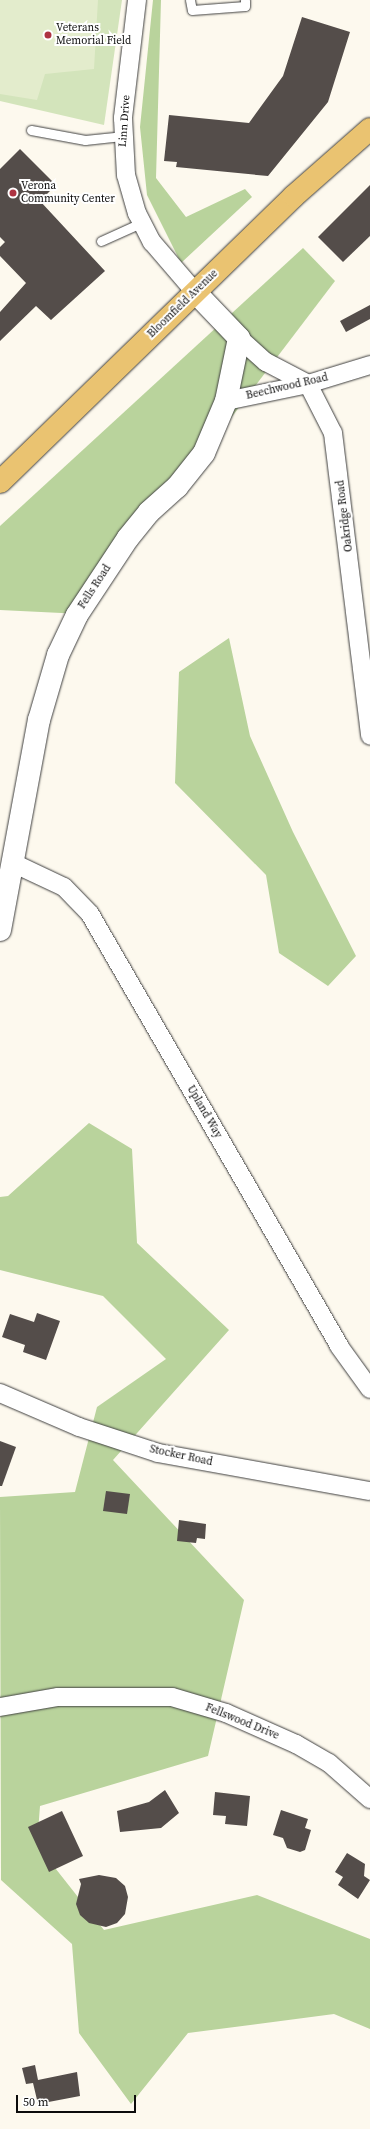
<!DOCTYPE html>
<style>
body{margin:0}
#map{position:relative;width:370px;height:2129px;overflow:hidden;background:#fdf9ee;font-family:"Source Serif 4",serif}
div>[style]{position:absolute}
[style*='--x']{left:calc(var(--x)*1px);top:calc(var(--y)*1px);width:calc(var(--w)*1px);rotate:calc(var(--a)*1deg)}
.green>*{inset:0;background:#d3e4bb}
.forest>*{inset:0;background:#b9d39c}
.pitch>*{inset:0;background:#e3eccc}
.building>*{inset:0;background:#544d4a}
.roads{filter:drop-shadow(0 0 1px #3f3f3f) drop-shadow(0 0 1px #3f3f3f)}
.service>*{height:9px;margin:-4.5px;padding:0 4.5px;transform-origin:4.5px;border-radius:4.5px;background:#fff}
.minor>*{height:18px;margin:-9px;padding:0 9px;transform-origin:9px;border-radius:9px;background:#fff}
.tertiary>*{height:22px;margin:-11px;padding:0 11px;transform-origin:11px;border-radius:11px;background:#fff}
.primary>*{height:22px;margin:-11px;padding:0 11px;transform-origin:11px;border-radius:11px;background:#eac371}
.dots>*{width:11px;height:11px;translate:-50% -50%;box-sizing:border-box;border:2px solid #fff;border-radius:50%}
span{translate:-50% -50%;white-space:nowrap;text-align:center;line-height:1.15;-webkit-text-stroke:4px #fff;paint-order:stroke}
.poi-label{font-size:11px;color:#0c0c0c}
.left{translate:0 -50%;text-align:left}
.street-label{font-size:11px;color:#0c0c0c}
.scale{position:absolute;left:16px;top:2095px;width:120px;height:18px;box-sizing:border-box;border:2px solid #0c0c0c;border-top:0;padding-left:5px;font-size:12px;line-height:14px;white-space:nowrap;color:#0c0c0c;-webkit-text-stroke:3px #fff;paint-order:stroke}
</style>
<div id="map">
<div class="green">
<div style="clip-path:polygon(0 0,122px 0,104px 125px,0 101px)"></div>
</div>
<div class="forest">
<div style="clip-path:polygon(153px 0,161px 0,156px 178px,186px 217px,245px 189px,252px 197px,181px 263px,147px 195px,140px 127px)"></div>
<div style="clip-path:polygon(303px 248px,335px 281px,82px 614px,0 610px,0 526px)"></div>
<div style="clip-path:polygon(229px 638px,250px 736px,293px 832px,356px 956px,328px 986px,279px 953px,266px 875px,175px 783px,179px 672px)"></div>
<div style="clip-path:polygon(89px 1123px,132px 1149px,137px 1243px,229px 1330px,113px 1460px,244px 1600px,208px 1756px,40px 1806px,37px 1845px,104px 1930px,257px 1895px,370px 1939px,370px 2029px,334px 2014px,188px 2033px,131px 2104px,79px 2033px,72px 1944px,1px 1880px,0 1497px,75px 1492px,97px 1407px,166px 1359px,103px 1296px,0 1270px,0 1197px,8px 1196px)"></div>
</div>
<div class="pitch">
<div style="clip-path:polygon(0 0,98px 0,94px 69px,45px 74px,37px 100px,0 94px)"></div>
</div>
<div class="building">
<div style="clip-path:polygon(302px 17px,350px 32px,328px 102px,268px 176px,176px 167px,177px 162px,164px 161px,169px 115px,249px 123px,283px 76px)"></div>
<div style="clip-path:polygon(20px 149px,56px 185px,40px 201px,105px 271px,51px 320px,36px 306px,0 341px,0 312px,26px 283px,0 256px,0 247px,5px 242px,0 237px,0 169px)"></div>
<div style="clip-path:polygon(370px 185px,370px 236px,343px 262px,318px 237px)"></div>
<div style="clip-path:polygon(370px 305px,370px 319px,346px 332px,340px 321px)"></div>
<div style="clip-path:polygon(37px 1313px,60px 1321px,46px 1360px,23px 1352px,25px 1345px,2px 1337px,10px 1314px,34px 1322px)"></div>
<div style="clip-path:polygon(0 1441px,16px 1447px,2px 1486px,0 1486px)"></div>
<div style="clip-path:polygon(106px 1491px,130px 1494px,127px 1514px,103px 1511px)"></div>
<div style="clip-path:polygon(179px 1520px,206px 1524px,205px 1539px,197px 1538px,196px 1543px,177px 1541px)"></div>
<div style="clip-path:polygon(165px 1790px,179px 1813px,161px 1828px,120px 1832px,117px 1811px,149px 1802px)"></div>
<div style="clip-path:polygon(215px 1792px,250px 1796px,247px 1826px,225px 1824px,226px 1816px,213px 1815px)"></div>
<div style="clip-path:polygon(281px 1810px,308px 1819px,305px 1828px,311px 1830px,305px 1850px,300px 1852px,287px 1848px,283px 1838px,273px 1835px)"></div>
<div style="clip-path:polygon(62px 1811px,83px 1856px,49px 1872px,28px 1827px)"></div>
<div style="clip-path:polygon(347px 1853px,365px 1864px,364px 1876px,370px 1880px,358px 1899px,338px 1885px,343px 1877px,335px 1872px)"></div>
<div style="clip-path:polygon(99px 1875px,116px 1878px,125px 1886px,128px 1897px,125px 1914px,117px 1923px,106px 1927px,89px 1923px,80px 1915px,76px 1904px,81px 1884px,79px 1879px)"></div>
<div style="clip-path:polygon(35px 2065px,38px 2080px,77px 2072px,80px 2096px,38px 2104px,33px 2083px,26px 2084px,22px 2068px)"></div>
</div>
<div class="roads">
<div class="service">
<div style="--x:190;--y:0;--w:10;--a:79"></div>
<div style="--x:192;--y:10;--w:53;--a:-4.3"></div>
<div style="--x:245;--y:6;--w:6;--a:-90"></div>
<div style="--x:31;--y:130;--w:55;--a:10.5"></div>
<div style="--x:85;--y:140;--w:37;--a:-6"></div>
<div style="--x:101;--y:241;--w:44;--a:-24.2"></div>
</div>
<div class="minor">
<div style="--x:137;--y:0;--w:119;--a:96.8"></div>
<div style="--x:123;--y:118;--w:57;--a:87"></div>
<div style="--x:126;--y:175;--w:40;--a:74"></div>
<div style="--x:137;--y:213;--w:33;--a:63"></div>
<div style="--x:152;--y:242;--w:66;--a:49.3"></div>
<div style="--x:239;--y:338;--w:36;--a:42"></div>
<div style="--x:266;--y:362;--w:47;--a:27.6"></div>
<div style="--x:308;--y:384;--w:55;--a:63"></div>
<div style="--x:333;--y:433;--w:305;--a:83"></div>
<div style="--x:226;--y:401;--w:84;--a:-11.7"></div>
<div style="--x:308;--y:384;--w:65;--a:-17"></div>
<div style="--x:13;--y:863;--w:56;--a:25.2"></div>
<div style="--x:64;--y:887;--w:37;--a:46"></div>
<div style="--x:90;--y:914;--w:499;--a:60"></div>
<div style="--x:339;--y:1346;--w:53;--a:54.2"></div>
<div style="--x:0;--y:1393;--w:86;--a:23.3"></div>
<div style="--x:79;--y:1427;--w:83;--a:18.2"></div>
<div style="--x:158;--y:1453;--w:215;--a:10.2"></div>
<div style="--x:0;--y:1707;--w:59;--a:-9.8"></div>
<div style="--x:58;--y:1697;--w:114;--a:0"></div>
<div style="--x:172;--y:1697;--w:56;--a:16.5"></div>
<div style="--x:226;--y:1713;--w:77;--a:23.9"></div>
<div style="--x:296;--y:1744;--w:38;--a:30"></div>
<div style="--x:329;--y:1763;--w:55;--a:41.3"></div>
</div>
<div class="tertiary">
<div style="--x:0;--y:930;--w:214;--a:-79.5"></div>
<div style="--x:39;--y:720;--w:68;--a:-73.7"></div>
<div style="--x:58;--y:655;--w:44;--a:-64.6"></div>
<div style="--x:77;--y:615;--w:92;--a:-56.5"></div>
<div style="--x:128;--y:538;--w:33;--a:-51"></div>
<div style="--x:149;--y:512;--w:38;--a:-42"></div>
<div style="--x:177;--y:487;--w:43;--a:-51.5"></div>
<div style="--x:204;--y:453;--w:56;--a:-67.1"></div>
<div style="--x:226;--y:401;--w:64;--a:-78.3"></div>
<div style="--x:239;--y:338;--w:64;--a:-133.7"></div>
</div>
<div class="primary">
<div style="--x:0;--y:482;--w:410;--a:-44.2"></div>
<div style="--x:294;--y:196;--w:101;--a:-41.4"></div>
</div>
</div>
<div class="dots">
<div style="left:48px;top:35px;background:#ae3342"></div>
<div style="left:13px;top:193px;background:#ae3342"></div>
</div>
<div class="poi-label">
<span class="left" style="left:56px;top:35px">Veterans<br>Memorial Field</span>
<span class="left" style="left:21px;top:193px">Verona<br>Community Center</span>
</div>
<div class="street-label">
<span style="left:125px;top:121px;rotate:-86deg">Linn Drive</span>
<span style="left:183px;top:304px;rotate:-44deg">Bloomfield Avenue</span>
<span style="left:287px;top:387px;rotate:-13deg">Beechwood Road</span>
<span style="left:345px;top:516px;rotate:-97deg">Oakridge Road</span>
<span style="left:95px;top:587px;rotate:-57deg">Fells Road</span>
<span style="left:204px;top:1112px;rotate:60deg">Upland Way</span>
<span style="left:181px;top:1456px;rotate:12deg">Stocker Road</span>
<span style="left:242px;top:1722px;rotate:22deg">Fellswood Drive</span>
</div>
<div class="scale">50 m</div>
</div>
